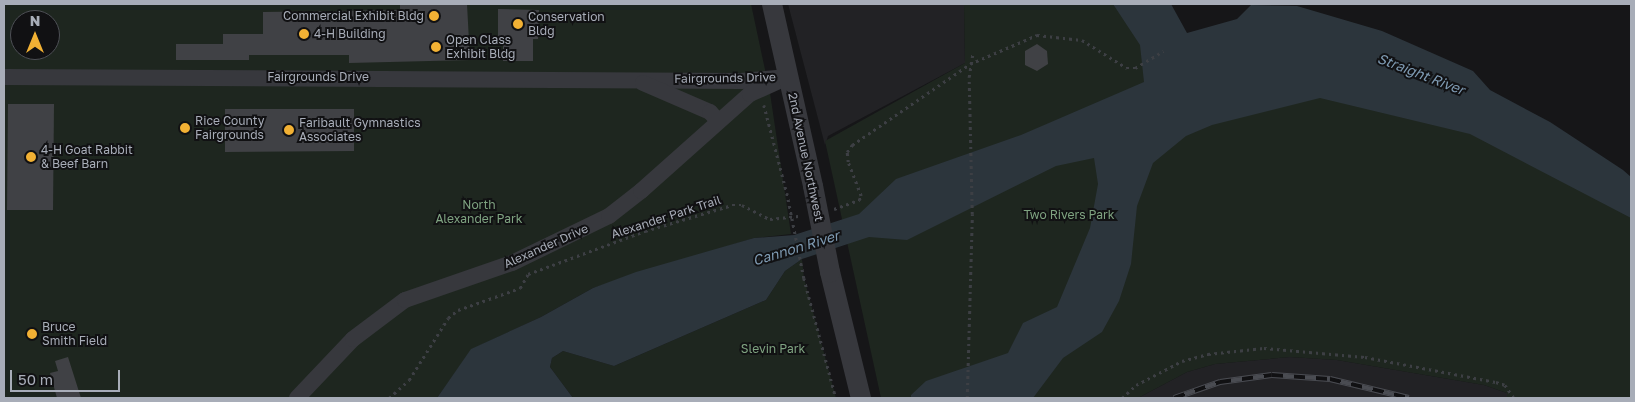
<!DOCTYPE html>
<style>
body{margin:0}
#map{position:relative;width:1635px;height:402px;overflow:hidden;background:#161618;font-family:"Golos Text",sans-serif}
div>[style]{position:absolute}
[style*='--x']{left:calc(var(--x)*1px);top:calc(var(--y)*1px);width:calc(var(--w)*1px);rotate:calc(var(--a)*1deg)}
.built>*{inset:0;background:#222225}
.green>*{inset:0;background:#1e261f}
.water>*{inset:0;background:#2c353c}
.building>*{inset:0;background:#404145}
.path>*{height:2.5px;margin-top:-1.25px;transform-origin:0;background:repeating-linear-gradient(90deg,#3d3f44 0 2.5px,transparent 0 6.5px)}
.minor>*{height:16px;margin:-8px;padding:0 8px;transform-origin:8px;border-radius:8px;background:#37383d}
.tertiary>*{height:20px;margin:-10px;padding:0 10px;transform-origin:10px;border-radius:10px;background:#37383d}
.rail>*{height:5.5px;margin-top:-2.75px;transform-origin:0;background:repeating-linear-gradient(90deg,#111113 0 11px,#4a4c52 0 22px);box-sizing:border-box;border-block:1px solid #4a4c52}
.path-bridge>*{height:2.5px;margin-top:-1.25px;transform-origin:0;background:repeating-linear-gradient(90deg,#3d3f44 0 2.5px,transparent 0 6.5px)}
.tertiary-bridge>*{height:20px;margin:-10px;padding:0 10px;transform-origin:10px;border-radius:10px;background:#37383d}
.dots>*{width:14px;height:14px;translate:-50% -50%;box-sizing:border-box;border:2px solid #111113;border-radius:50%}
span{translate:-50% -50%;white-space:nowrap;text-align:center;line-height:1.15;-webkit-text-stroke:4px #111113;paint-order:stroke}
.poi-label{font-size:12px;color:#a8adb8}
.right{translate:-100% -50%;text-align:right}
.left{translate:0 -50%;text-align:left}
.street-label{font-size:12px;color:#a8adb8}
.park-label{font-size:12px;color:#7fa381}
.water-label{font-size:14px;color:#7f9bb3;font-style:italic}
.frame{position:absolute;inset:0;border:5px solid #a8adb8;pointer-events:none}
.north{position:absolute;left:10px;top:10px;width:50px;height:50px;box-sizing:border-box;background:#111113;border:1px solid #4d4f55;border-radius:50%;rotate:0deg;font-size:14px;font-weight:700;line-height:20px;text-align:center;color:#a8adb8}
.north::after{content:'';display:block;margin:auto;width:18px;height:22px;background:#f2b134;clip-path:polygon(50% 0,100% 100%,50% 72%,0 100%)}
.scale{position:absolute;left:10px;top:370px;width:110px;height:22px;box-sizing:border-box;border:2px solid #a8adb8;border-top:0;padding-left:6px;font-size:15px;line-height:18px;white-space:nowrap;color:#a8adb8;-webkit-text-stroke:4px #111113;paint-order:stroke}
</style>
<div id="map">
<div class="built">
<div style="clip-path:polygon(788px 4px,964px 4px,965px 63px,828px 136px,825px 145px)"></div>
<div style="clip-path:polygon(1290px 357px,1337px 360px,1484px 385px,1507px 393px,1507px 398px,1138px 398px,1187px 372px,1215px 364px)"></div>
</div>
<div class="green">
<div style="clip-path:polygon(evenodd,4px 4px,751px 4px,770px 93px,791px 234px,754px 238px,593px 288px,541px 317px,472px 349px,437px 398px,4px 398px,4px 4px,20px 20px,50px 20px,50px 50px,20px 50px,20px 20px)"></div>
<div style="clip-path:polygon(964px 4px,1146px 4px,1184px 73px,1268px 46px,1631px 199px,1631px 398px,1507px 398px,1507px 393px,1484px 385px,1337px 360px,1290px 357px,1215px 364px,1187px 372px,1138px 398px,881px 398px,825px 141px,965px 63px)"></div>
<div style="clip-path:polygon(802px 259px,804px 278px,836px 398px,573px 398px,550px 367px,552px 358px,563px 351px,614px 366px,766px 300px,785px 271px)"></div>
</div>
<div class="water">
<div style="clip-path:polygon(1113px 4px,1171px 4px,1187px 33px,1237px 19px,1251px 5px,1297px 6px,1382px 31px,1473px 71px,1490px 90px,1550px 122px,1623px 170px,1631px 177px,1631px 218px,1470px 134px,1320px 98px,1212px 125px,1186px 136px,1153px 163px,1137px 206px,1131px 264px,1119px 301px,1102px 332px,1063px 358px,1033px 398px,911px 398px,911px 395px,926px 381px,1008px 353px,1023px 323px,1057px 307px,1090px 228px,1098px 184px,1094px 158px,1056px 166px,907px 240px,869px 237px,802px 259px,785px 271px,766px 300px,614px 366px,563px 351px,552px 358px,550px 367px,573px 398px,437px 398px,471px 349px,541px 317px,593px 288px,636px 272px,754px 238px,794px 235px,859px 214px,896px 179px,1021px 135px,1144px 82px,1140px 45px)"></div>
</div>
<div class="building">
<div style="clip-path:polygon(400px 4px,467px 4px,470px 60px,349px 63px,349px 55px,249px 55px,249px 60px,176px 60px,176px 44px,223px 44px,223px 34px,263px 34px,263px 12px,400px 10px)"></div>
<div style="clip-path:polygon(498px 9px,539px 10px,538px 39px,533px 39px,533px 61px,503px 61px,503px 39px,498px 39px)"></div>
<div style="clip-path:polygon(1037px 44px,1047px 51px,1048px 64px,1037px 71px,1025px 65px,1025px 51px)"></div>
<div style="clip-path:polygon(8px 104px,54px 104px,53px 210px,7px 210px)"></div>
<div style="clip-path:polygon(225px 109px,354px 109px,354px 151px,225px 152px)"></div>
<div style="clip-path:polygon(68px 357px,81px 398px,57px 398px,50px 373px,58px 371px,55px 361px)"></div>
</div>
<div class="path">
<div style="--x:764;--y:105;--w:91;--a:75.4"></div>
<div style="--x:834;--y:209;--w:27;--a:-20"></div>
<div style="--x:859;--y:200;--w:4;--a:-63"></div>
<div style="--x:861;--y:196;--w:36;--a:-111"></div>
<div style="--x:848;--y:162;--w:10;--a:-96"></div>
<div style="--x:847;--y:152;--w:9;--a:-54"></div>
<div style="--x:852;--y:145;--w:143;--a:-34.5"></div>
<div style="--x:970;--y:64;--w:73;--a:-23.4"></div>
<div style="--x:1037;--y:35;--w:45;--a:6.3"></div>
<div style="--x:1082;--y:40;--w:53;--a:31.9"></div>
<div style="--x:1127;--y:68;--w:8;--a:0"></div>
<div style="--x:1135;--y:68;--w:33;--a:-31"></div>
<div style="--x:804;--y:278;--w:124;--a:75.1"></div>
<div style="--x:389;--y:398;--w:27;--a:-42"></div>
<div style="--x:409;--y:380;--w:73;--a:-57.8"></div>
<div style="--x:448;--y:318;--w:13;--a:-39"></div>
<div style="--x:458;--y:310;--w:66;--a:-19.5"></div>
<div style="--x:520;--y:288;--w:16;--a:-60"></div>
<div style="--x:528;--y:274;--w:125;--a:-20.2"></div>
<div style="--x:645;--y:231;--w:91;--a:-16.6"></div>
<div style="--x:732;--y:205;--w:10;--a:0"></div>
<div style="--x:742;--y:205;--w:31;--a:27"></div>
<div style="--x:770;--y:219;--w:31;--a:-6"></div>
<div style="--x:967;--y:398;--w:184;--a:-88.4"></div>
<div style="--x:972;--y:214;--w:137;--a:-91.3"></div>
<div style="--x:969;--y:77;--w:25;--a:-81"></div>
<div style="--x:1122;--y:398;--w:19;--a:-43"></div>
<div style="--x:1136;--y:385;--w:52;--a:-27.6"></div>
<div style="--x:1182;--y:361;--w:27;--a:-15"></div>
<div style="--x:1208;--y:354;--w:56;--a:-6.1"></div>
<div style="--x:1264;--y:348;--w:101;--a:5.1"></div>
<div style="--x:1365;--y:357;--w:133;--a:10.8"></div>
<div style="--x:1496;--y:382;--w:9;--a:18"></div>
<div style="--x:1505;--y:385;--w:16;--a:55"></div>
</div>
<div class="minor">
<div style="--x:4;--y:77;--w:737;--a:0.31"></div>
<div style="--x:741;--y:81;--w:47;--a:-4.9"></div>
<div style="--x:643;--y:83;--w:73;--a:23.4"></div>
<div style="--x:710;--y:112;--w:12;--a:48"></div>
<div style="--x:297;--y:398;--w:81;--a:-46.5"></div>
<div style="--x:353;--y:339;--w:65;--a:-36.9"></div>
<div style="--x:405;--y:300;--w:113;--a:-19.1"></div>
<div style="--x:512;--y:263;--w:108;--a:-25.9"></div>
<div style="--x:609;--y:216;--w:41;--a:-38"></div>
<div style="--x:641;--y:191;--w:146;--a:-41.7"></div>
<div style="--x:750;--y:94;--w:30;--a:-24"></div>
</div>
<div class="tertiary">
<div style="--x:772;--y:4;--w:187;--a:77.3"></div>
<div style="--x:830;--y:272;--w:130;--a:76.2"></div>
</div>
<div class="rail">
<div style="--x:1174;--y:398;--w:49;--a:-19.2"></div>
<div style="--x:1220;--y:382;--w:52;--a:-7.7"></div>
<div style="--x:1272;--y:375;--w:58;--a:3.9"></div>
<div style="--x:1330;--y:379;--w:81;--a:13.5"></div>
</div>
<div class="path-bridge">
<div style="--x:787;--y:193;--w:87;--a:78.7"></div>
</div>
<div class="tertiary-bridge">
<div style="--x:813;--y:186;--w:88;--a:78.8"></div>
</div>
<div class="dots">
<div style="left:434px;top:16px;background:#f2b134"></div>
<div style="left:518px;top:24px;background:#f2b134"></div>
<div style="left:304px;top:34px;background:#f2b134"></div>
<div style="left:436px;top:47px;background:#f2b134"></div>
<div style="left:185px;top:128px;background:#f2b134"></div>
<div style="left:289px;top:130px;background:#f2b134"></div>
<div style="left:31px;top:157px;background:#f2b134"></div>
<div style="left:32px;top:334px;background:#f2b134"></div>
</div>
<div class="poi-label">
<span class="right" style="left:424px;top:16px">Commercial Exhibit Bldg</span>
<span class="left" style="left:528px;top:24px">Conservation<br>Bldg</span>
<span class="left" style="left:314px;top:34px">4-H Building</span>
<span class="left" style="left:446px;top:47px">Open Class<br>Exhibit Bldg</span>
<span class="left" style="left:195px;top:128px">Rice County<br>Fairgrounds</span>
<span class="left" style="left:299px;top:130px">Faribault Gymnastics<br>Associates</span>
<span class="left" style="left:41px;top:157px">4-H Goat Rabbit<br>&amp; Beef Barn</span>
<span class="left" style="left:42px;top:334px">Bruce<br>Smith Field</span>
</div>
<div class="street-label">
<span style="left:318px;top:77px">Fairgrounds Drive</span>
<span style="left:725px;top:78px;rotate:-1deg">Fairgrounds Drive</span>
<span style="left:806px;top:157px;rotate:78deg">2nd Avenue Northwest</span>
<span style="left:666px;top:217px;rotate:-18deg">Alexander Park Trail</span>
<span style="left:546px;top:246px;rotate:-24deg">Alexander Drive</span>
</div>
<div class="park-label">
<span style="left:479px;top:212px">North<br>Alexander Park</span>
<span style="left:1069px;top:215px">Two Rivers Park</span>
<span style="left:773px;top:349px">Slevin Park</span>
</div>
<div class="water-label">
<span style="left:1421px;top:74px;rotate:21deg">Straight River</span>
<span style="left:796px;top:248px;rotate:-17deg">Cannon River</span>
</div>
<div class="frame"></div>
<div class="north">N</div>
<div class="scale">50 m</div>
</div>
